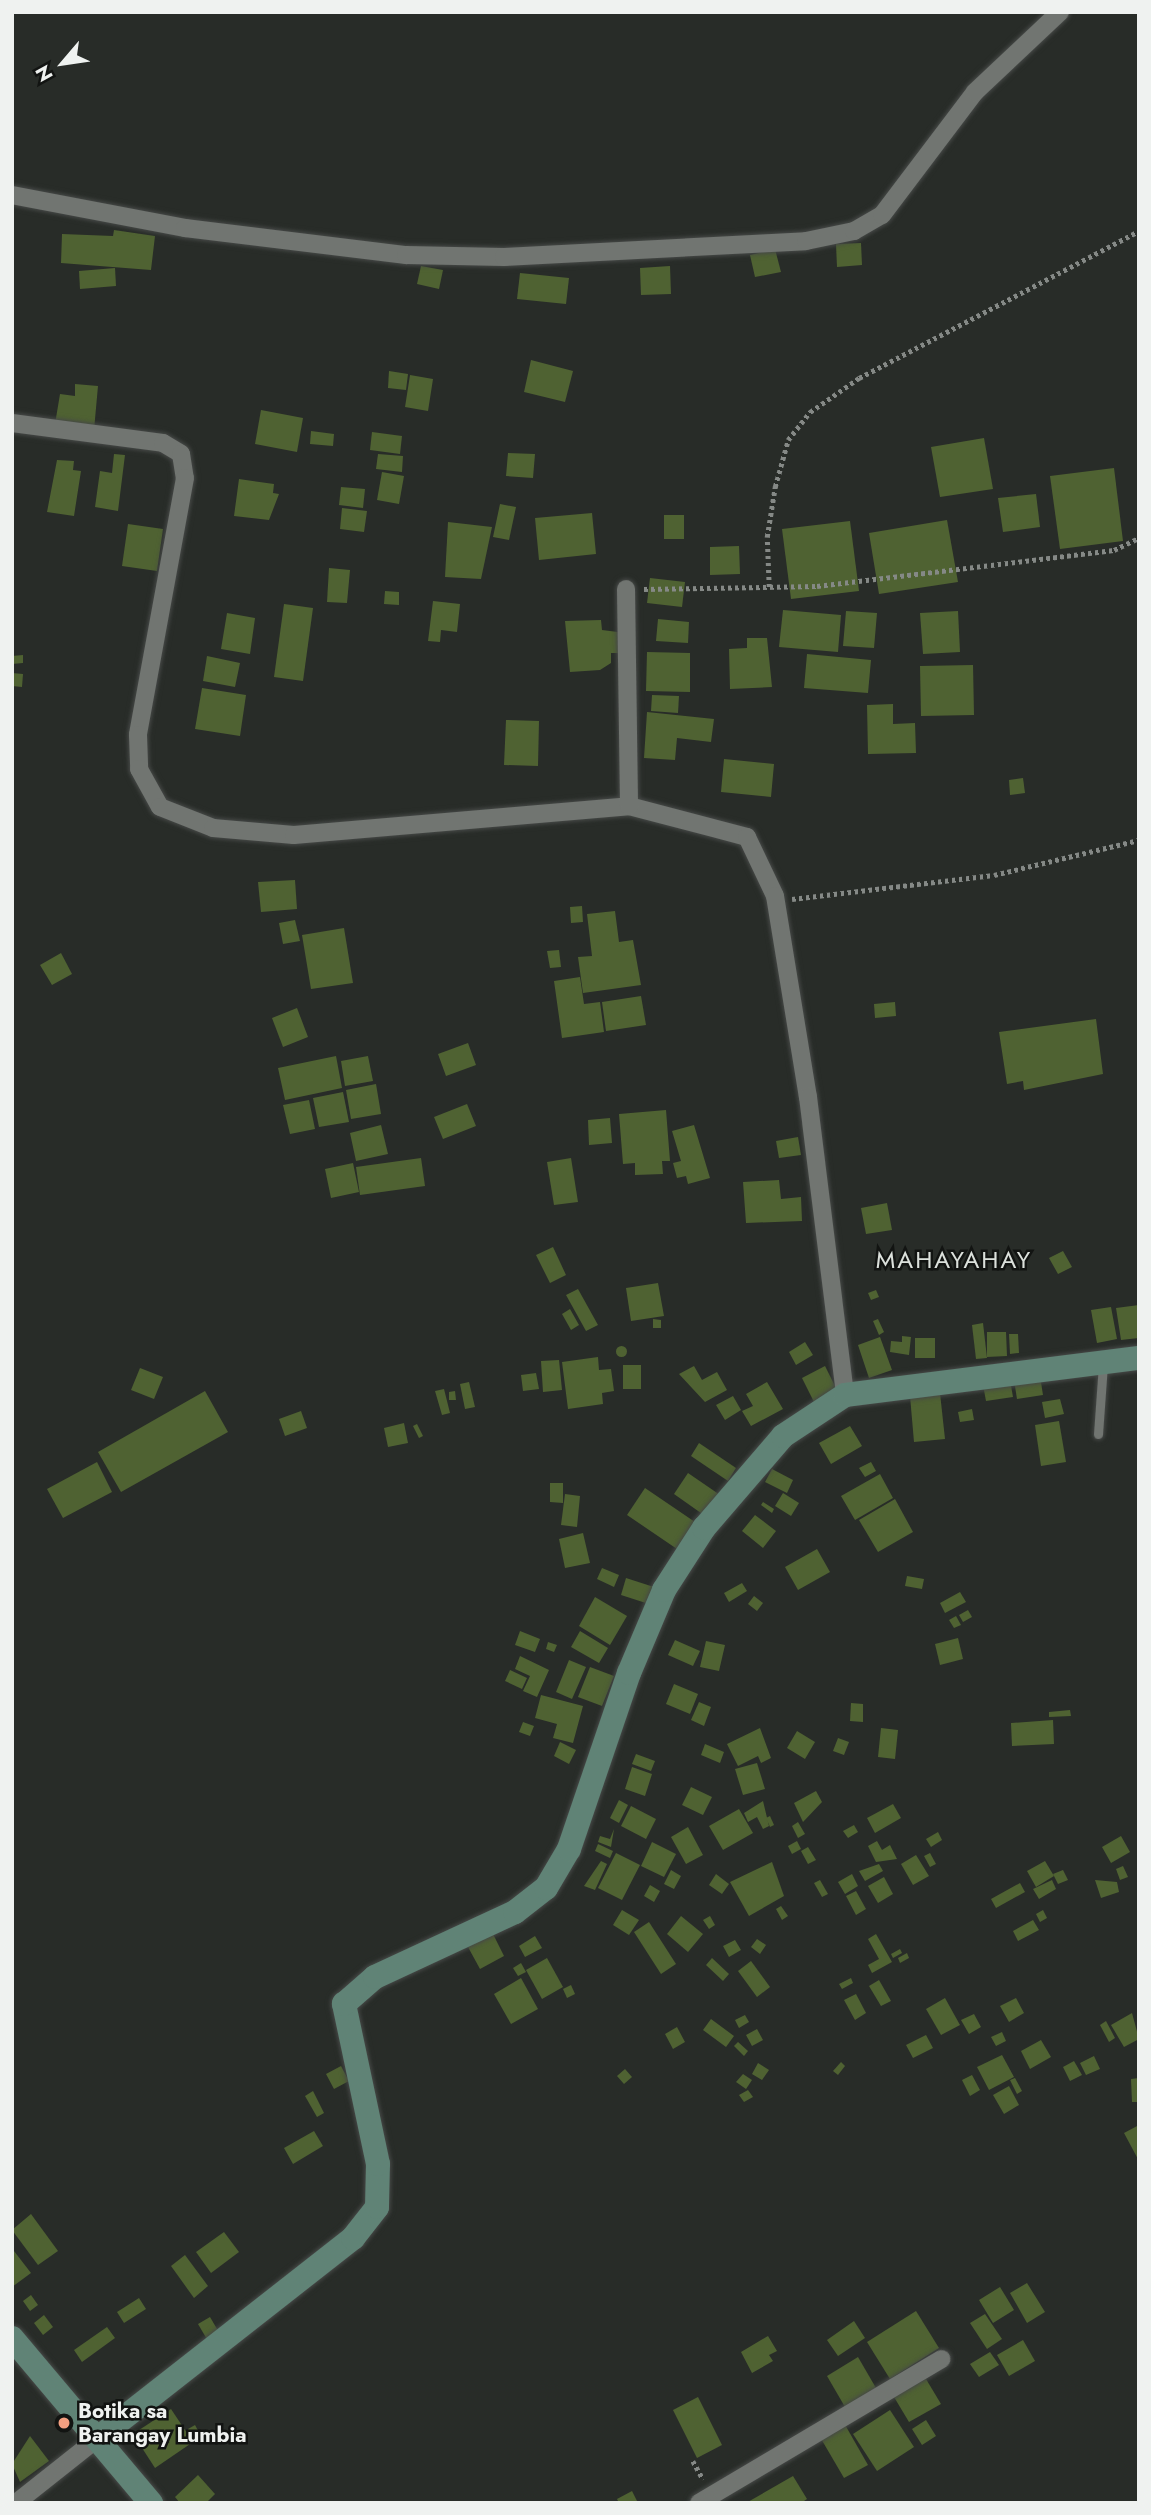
<!DOCTYPE html>
<style>
body{margin:0}
#map{position:relative;width:1151px;height:2515px;overflow:hidden;background:#282c28;font-family:Jost,sans-serif}
div>[style]{position:absolute}
[style*='--x']{left:calc(var(--x)*1px);top:calc(var(--y)*1px);width:calc(var(--w)*1px);rotate:calc(var(--a)*1deg)}
.building>*{inset:0;background:#4f6232}
.round{border-radius:50%}
.path>*{height:4.5px;margin-top:-2.25px;transform-origin:0;background:repeating-linear-gradient(90deg,#858986 0 3.5px,transparent 0 7px)}
.roads{filter:drop-shadow(0 0 2px #464947) drop-shadow(0 0 2px #464947)}
.lane>*{height:9px;margin:-4.5px;padding:0 4.5px;transform-origin:4.5px;border-radius:4.5px;background:#717571}
.street>*{height:18px;margin:-9px;padding:0 9px;transform-origin:9px;border-radius:9px;background:#717571}
.secondary>*{height:24px;margin:-12px;padding:0 12px;transform-origin:12px;border-radius:12px;background:#608376}
.dots>*{width:19px;height:19px;translate:-50% -50%;box-sizing:border-box;border:4px solid #121412;border-radius:50%}
span{translate:-50% -50%;white-space:nowrap;text-align:center;line-height:1.15;-webkit-text-stroke:5px #121412;paint-order:stroke}
.poi-label{font-size:21px;color:#eff2f0;font-weight:700}
.left{translate:0 -50%;text-align:left}
.quarter-label{font-size:24px;color:#dce1dc;letter-spacing:2px}
.frame{position:absolute;inset:0;border:14px solid #eff2f0;pointer-events:none}
.north{position:absolute;left:28px;top:28px;width:70px;height:70px;-webkit-text-stroke:5px #121412;paint-order:stroke;rotate:241deg;font-size:19px;font-weight:700;line-height:28px;text-align:center;color:#eff2f0}
.north::after{content:'';display:block;margin:auto;width:24px;height:32px;background:#eff2f0;clip-path:polygon(50% 0,100% 100%,50% 72%,0 100%)}
</style>
<div id="map">
<div class="building">
<div style="clip-path:polygon(114px 230px,155px 236px,151px 270px,61px 263px,62px 234px,113px 236px)"></div>
<div style="clip-path:polygon(861px 243px,862px 265px,837px 267px,836px 244px)"></div>
<div style="clip-path:polygon(775px 249px,781px 272px,755px 277px,750px 255px)"></div>
<div style="clip-path:polygon(421px 266px,443px 270px,439px 289px,417px 284px)"></div>
<div style="clip-path:polygon(670px 266px,671px 294px,641px 295px,640px 268px)"></div>
<div style="clip-path:polygon(115px 268px,116px 286px,80px 289px,79px 271px)"></div>
<div style="clip-path:polygon(520px 273px,569px 278px,566px 304px,517px 299px)"></div>
<div style="clip-path:polygon(531px 360px,573px 371px,565px 402px,524px 392px)"></div>
<div style="clip-path:polygon(389px 371px,408px 374px,406px 390px,388px 388px)"></div>
<div style="clip-path:polygon(410px 375px,433px 379px,428px 411px,405px 407px)"></div>
<div style="clip-path:polygon(75px 384px,98px 386px,94px 430px,55px 424px,60px 394px,75px 396px)"></div>
<div style="clip-path:polygon(261px 410px,303px 418px,297px 452px,255px 444px)"></div>
<div style="clip-path:polygon(311px 431px,334px 434px,333px 446px,310px 444px)"></div>
<div style="clip-path:polygon(372px 432px,402px 436px,400px 454px,370px 450px)"></div>
<div style="clip-path:polygon(984px 438px,993px 489px,940px 497px,931px 447px)"></div>
<div style="clip-path:polygon(508px 453px,535px 454px,533px 478px,506px 476px)"></div>
<div style="clip-path:polygon(114px 454px,125px 455px,118px 511px,95px 507px,100px 471px,112px 473px)"></div>
<div style="clip-path:polygon(378px 454px,403px 456px,402px 472px,376px 469px)"></div>
<div style="clip-path:polygon(57px 460px,74px 461px,73px 470px,81px 471px,74px 516px,47px 512px)"></div>
<div style="clip-path:polygon(1114px 468px,1123px 541px,1060px 549px,1050px 476px)"></div>
<div style="clip-path:polygon(382px 472px,404px 476px,399px 504px,377px 500px)"></div>
<div style="clip-path:polygon(239px 479px,274px 484px,273px 493px,279px 494px,269px 520px,234px 516px)"></div>
<div style="clip-path:polygon(341px 487px,365px 489px,363px 508px,339px 505px)"></div>
<div style="clip-path:polygon(1036px 494px,1040px 527px,1003px 532px,998px 498px)"></div>
<div style="clip-path:polygon(500px 504px,516px 507px,509px 540px,493px 537px)"></div>
<div style="clip-path:polygon(342px 508px,367px 511px,364px 532px,340px 529px)"></div>
<div style="clip-path:polygon(592px 513px,596px 554px,539px 560px,535px 518px)"></div>
<div style="clip-path:polygon(664px 515px,684px 515px,684px 539px,664px 539px)"></div>
<div style="clip-path:polygon(947px 520px,958px 582px,879px 594px,869px 533px)"></div>
<div style="clip-path:polygon(850px 521px,859px 591px,791px 599px,782px 529px)"></div>
<div style="clip-path:polygon(448px 522px,492px 527px,481px 579px,445px 577px)"></div>
<div style="clip-path:polygon(128px 524px,163px 529px,157px 571px,122px 566px)"></div>
<div style="clip-path:polygon(739px 546px,740px 574px,710px 575px,710px 547px)"></div>
<div style="clip-path:polygon(329px 568px,350px 570px,347px 603px,327px 602px)"></div>
<div style="clip-path:polygon(650px 578px,685px 582px,682px 607px,647px 603px)"></div>
<div style="clip-path:polygon(385px 591px,399px 592px,399px 605px,384px 604px)"></div>
<div style="clip-path:polygon(433px 601px,460px 604px,457px 632px,441px 630px,440px 642px,428px 641px)"></div>
<div style="clip-path:polygon(284px 604px,313px 608px,303px 681px,274px 677px)"></div>
<div style="clip-path:polygon(783px 610px,841px 615px,838px 652px,779px 647px)"></div>
<div style="clip-path:polygon(846px 611px,877px 613px,874px 648px,843px 646px)"></div>
<div style="clip-path:polygon(958px 611px,960px 652px,923px 654px,920px 613px)"></div>
<div style="clip-path:polygon(227px 613px,255px 618px,250px 654px,221px 649px)"></div>
<div style="clip-path:polygon(658px 619px,689px 622px,688px 643px,656px 641px)"></div>
<div style="clip-path:polygon(601px 620px,602px 630px,618px 632px,620px 653px,611px 653px,611px 663px,600px 670px,570px 672px,565px 621px)"></div>
<div style="clip-path:polygon(747px 638px,767px 638px,772px 687px,730px 689px,729px 649px,747px 648px)"></div>
<div style="clip-path:polygon(647px 652px,690px 653px,690px 692px,646px 691px)"></div>
<div style="clip-path:polygon(807px 654px,871px 660px,868px 693px,804px 688px)"></div>
<div style="clip-path:polygon(23px 655px,23px 663px,12px 664px,12px 656px)"></div>
<div style="clip-path:polygon(207px 656px,240px 663px,235px 687px,203px 681px)"></div>
<div style="clip-path:polygon(973px 665px,974px 715px,921px 716px,920px 666px)"></div>
<div style="clip-path:polygon(12px 673px,23px 674px,22px 687px,12px 686px)"></div>
<div style="clip-path:polygon(202px 688px,246px 695px,240px 736px,195px 729px)"></div>
<div style="clip-path:polygon(652px 695px,679px 696px,678px 713px,651px 711px)"></div>
<div style="clip-path:polygon(893px 704px,893px 724px,915px 723px,916px 753px,868px 754px,867px 705px)"></div>
<div style="clip-path:polygon(647px 712px,714px 719px,711px 742px,677px 738px,675px 760px,644px 758px)"></div>
<div style="clip-path:polygon(506px 720px,539px 721px,538px 766px,504px 765px)"></div>
<div style="clip-path:polygon(724px 759px,774px 764px,771px 797px,721px 792px)"></div>
<div style="clip-path:polygon(1023px 778px,1025px 793px,1010px 795px,1009px 780px)"></div>
<div style="clip-path:polygon(295px 880px,297px 909px,261px 912px,258px 882px)"></div>
<div style="clip-path:polygon(582px 906px,583px 922px,571px 923px,570px 907px)"></div>
<div style="clip-path:polygon(615px 911px,619px 942px,633px 940px,641px 985px,583px 993px,578px 957px,592px 956px,587px 914px)"></div>
<div style="clip-path:polygon(295px 920px,300px 941px,283px 944px,279px 923px)"></div>
<div style="clip-path:polygon(344px 928px,353px 983px,311px 989px,302px 935px)"></div>
<div style="clip-path:polygon(559px 950px,561px 967px,550px 968px,547px 951px)"></div>
<div style="clip-path:polygon(61px 953px,72px 974px,52px 985px,40px 965px)"></div>
<div style="clip-path:polygon(580px 977px,584px 1004px,600px 1002px,604px 1032px,562px 1038px,554px 981px)"></div>
<div style="clip-path:polygon(641px 996px,646px 1025px,606px 1031px,602px 1002px)"></div>
<div style="clip-path:polygon(895px 1002px,896px 1016px,875px 1018px,874px 1004px)"></div>
<div style="clip-path:polygon(297px 1008px,308px 1037px,283px 1047px,272px 1018px)"></div>
<div style="clip-path:polygon(1096px 1019px,1103px 1074px,1024px 1090px,1023px 1081px,1007px 1084px,999px 1032px)"></div>
<div style="clip-path:polygon(468px 1043px,476px 1065px,446px 1076px,438px 1054px)"></div>
<div style="clip-path:polygon(336px 1056px,342px 1088px,285px 1100px,278px 1068px)"></div>
<div style="clip-path:polygon(368px 1056px,373px 1081px,345px 1086px,341px 1061px)"></div>
<div style="clip-path:polygon(376px 1084px,381px 1114px,351px 1119px,346px 1090px)"></div>
<div style="clip-path:polygon(343px 1092px,349px 1122px,319px 1127px,313px 1098px)"></div>
<div style="clip-path:polygon(309px 1100px,315px 1129px,290px 1134px,283px 1105px)"></div>
<div style="clip-path:polygon(467px 1104px,476px 1126px,443px 1139px,434px 1117px)"></div>
<div style="clip-path:polygon(666px 1110px,670px 1161px,662px 1161px,663px 1174px,635px 1175px,635px 1163px,623px 1164px,619px 1114px)"></div>
<div style="clip-path:polygon(610px 1118px,612px 1143px,589px 1145px,588px 1120px)"></div>
<div style="clip-path:polygon(381px 1125px,388px 1154px,356px 1161px,350px 1133px)"></div>
<div style="clip-path:polygon(694px 1125px,710px 1178px,688px 1184px,686px 1176px,677px 1178px,673px 1163px,681px 1161px,672px 1131px)"></div>
<div style="clip-path:polygon(798px 1137px,801px 1155px,779px 1158px,776px 1141px)"></div>
<div style="clip-path:polygon(421px 1158px,425px 1186px,360px 1195px,356px 1167px)"></div>
<div style="clip-path:polygon(571px 1158px,578px 1202px,554px 1205px,547px 1162px)"></div>
<div style="clip-path:polygon(353px 1163px,359px 1192px,331px 1198px,325px 1169px)"></div>
<div style="clip-path:polygon(779px 1180px,781px 1199px,801px 1197px,802px 1221px,746px 1223px,743px 1182px)"></div>
<div style="clip-path:polygon(887px 1203px,892px 1230px,866px 1234px,861px 1208px)"></div>
<div style="clip-path:polygon(553px 1247px,566px 1275px,550px 1283px,536px 1255px)"></div>
<div style="clip-path:polygon(1063px 1251px,1072px 1267px,1058px 1274px,1049px 1258px)"></div>
<div style="clip-path:polygon(658px 1283px,664px 1316px,631px 1321px,626px 1288px)"></div>
<div style="clip-path:polygon(578px 1289px,598px 1325px,586px 1331px,566px 1295px)"></div>
<div style="clip-path:polygon(876px 1290px,879px 1297px,871px 1300px,868px 1293px)"></div>
<div style="clip-path:polygon(1139px 1305px,1139px 1338px,1121px 1340px,1116px 1308px)"></div>
<div style="clip-path:polygon(1111px 1307px,1117px 1339px,1097px 1343px,1091px 1310px)"></div>
<div style="clip-path:polygon(570px 1309px,579px 1325px,571px 1330px,562px 1314px)"></div>
<div style="clip-path:polygon(653px 1319px,661px 1320px,661px 1328px,653px 1328px)"></div>
<div style="clip-path:polygon(878px 1319px,884px 1332px,879px 1335px,873px 1321px)"></div>
<div style="clip-path:polygon(983px 1323px,987px 1358px,976px 1359px,972px 1325px)"></div>
<div style="clip-path:polygon(987px 1332px,1006px 1332px,1007px 1356px,987px 1357px)"></div>
<div style="clip-path:polygon(1009px 1334px,1018px 1334px,1019px 1353px,1010px 1354px)"></div>
<div style="clip-path:polygon(902px 1336px,911px 1337px,909px 1355px,890px 1352px,891px 1341px,902px 1342px)"></div>
<div style="clip-path:polygon(880px 1337px,892px 1370px,869px 1378px,858px 1345px)"></div>
<div style="clip-path:polygon(915px 1338px,935px 1338px,935px 1358px,915px 1358px)"></div>
<div style="clip-path:polygon(805px 1342px,813px 1355px,796px 1365px,789px 1352px)"></div>
<div class="round" style="left:615.5px;top:1345.5px;width:11px;height:11px"></div>
<div style="clip-path:polygon(598px 1357px,599px 1370px,611px 1369px,614px 1391px,602px 1393px,603px 1404px,568px 1409px,562px 1362px)"></div>
<div style="clip-path:polygon(559px 1360px,562px 1390px,543px 1392px,541px 1361px)"></div>
<div style="clip-path:polygon(623px 1365px,641px 1365px,641px 1389px,623px 1389px)"></div>
<div style="clip-path:polygon(694px 1366px,702px 1380px,717px 1372px,727px 1390px,705px 1402px,679px 1374px)"></div>
<div style="clip-path:polygon(825px 1366px,837px 1390px,814px 1402px,802px 1378px)"></div>
<div style="clip-path:polygon(140px 1368px,163px 1377px,154px 1399px,131px 1390px)"></div>
<div style="clip-path:polygon(536px 1373px,539px 1389px,523px 1391px,521px 1375px)"></div>
<div style="clip-path:polygon(1040px 1376px,1043px 1395px,1017px 1399px,1014px 1380px)"></div>
<div style="clip-path:polygon(1010px 1380px,1013px 1397px,986px 1401px,983px 1385px)"></div>
<div style="clip-path:polygon(469px 1382px,475px 1407px,465px 1409px,460px 1384px)"></div>
<div style="clip-path:polygon(767px 1382px,783px 1409px,751px 1426px,742px 1411px,753px 1406px,746px 1394px)"></div>
<div style="clip-path:polygon(444px 1389px,450px 1413px,442px 1415px,435px 1391px)"></div>
<div style="clip-path:polygon(205px 1391px,228px 1432px,121px 1492px,98px 1452px)"></div>
<div style="clip-path:polygon(455px 1391px,456px 1400px,449px 1400px,449px 1392px)"></div>
<div style="clip-path:polygon(940px 1393px,945px 1439px,914px 1442px,910px 1396px)"></div>
<div style="clip-path:polygon(733px 1396px,741px 1410px,725px 1420px,716px 1405px)"></div>
<div style="clip-path:polygon(1060px 1399px,1064px 1414px,1045px 1418px,1042px 1402px)"></div>
<div style="clip-path:polygon(972px 1409px,974px 1420px,960px 1422px,958px 1412px)"></div>
<div style="clip-path:polygon(301px 1411px,307px 1428px,285px 1436px,279px 1419px)"></div>
<div style="clip-path:polygon(1059px 1421px,1066px 1462px,1041px 1466px,1035px 1425px)"></div>
<div style="clip-path:polygon(404px 1423px,408px 1443px,388px 1447px,384px 1428px)"></div>
<div style="clip-path:polygon(417px 1424px,423px 1436px,419px 1438px,413px 1426px)"></div>
<div style="clip-path:polygon(850px 1426px,862px 1446px,831px 1464px,819px 1443px)"></div>
<div style="clip-path:polygon(699px 1443px,736px 1468px,728px 1481px,691px 1456px)"></div>
<div style="clip-path:polygon(97px 1462px,112px 1492px,63px 1518px,47px 1489px)"></div>
<div style="clip-path:polygon(871px 1462px,876px 1471px,865px 1477px,859px 1468px)"></div>
<div style="clip-path:polygon(772px 1469px,793px 1480px,787px 1493px,765px 1482px)"></div>
<div style="clip-path:polygon(688px 1473px,723px 1497px,708px 1518px,674px 1494px)"></div>
<div style="clip-path:polygon(880px 1474px,893px 1498px,855px 1520px,841px 1496px)"></div>
<div style="clip-path:polygon(550px 1483px,563px 1483px,563px 1503px,550px 1502px)"></div>
<div style="clip-path:polygon(645px 1488px,695px 1522px,677px 1549px,627px 1515px)"></div>
<div style="clip-path:polygon(783px 1493px,799px 1503px,791px 1516px,775px 1506px)"></div>
<div style="clip-path:polygon(565px 1494px,580px 1496px,577px 1527px,561px 1525px)"></div>
<div style="clip-path:polygon(895px 1499px,913px 1532px,878px 1552px,859px 1520px)"></div>
<div style="clip-path:polygon(763px 1502px,774px 1509px,772px 1513px,761px 1505px)"></div>
<div style="clip-path:polygon(755px 1515px,776px 1531px,763px 1548px,742px 1531px)"></div>
<div style="clip-path:polygon(583px 1533px,590px 1563px,565px 1568px,559px 1539px)"></div>
<div style="clip-path:polygon(817px 1549px,830px 1572px,798px 1590px,785px 1567px)"></div>
<div style="clip-path:polygon(602px 1568px,619px 1575px,614px 1587px,597px 1579px)"></div>
<div style="clip-path:polygon(907px 1576px,924px 1579px,922px 1589px,905px 1586px)"></div>
<div style="clip-path:polygon(626px 1578px,657px 1588px,652px 1605px,621px 1595px)"></div>
<div style="clip-path:polygon(742px 1583px,747px 1591px,729px 1602px,724px 1593px)"></div>
<div style="clip-path:polygon(960px 1592px,966px 1602px,945px 1613px,940px 1603px)"></div>
<div style="clip-path:polygon(754px 1596px,763px 1603px,757px 1611px,748px 1604px)"></div>
<div style="clip-path:polygon(595px 1597px,627px 1616px,610px 1645px,579px 1626px)"></div>
<div style="clip-path:polygon(968px 1610px,972px 1617px,963px 1622px,959px 1615px)"></div>
<div style="clip-path:polygon(956px 1616px,961px 1625px,954px 1628px,949px 1620px)"></div>
<div style="clip-path:polygon(520px 1631px,540px 1639px,535px 1652px,515px 1645px)"></div>
<div style="clip-path:polygon(580px 1631px,608px 1648px,599px 1663px,571px 1647px)"></div>
<div style="clip-path:polygon(958px 1638px,963px 1659px,940px 1665px,935px 1644px)"></div>
<div style="clip-path:polygon(675px 1640px,700px 1651px,693px 1666px,668px 1655px)"></div>
<div style="clip-path:polygon(706px 1641px,725px 1645px,719px 1671px,700px 1667px)"></div>
<div style="clip-path:polygon(548px 1642px,557px 1645px,554px 1652px,546px 1649px)"></div>
<div style="clip-path:polygon(520px 1656px,549px 1670px,537px 1697px,523px 1691px,530px 1676px,515px 1669px)"></div>
<div style="clip-path:polygon(569px 1660px,586px 1667px,572px 1699px,556px 1692px)"></div>
<div style="clip-path:polygon(590px 1667px,614px 1676px,602px 1706px,578px 1697px)"></div>
<div style="clip-path:polygon(510px 1670px,527px 1678px,522px 1689px,505px 1681px)"></div>
<div style="clip-path:polygon(674px 1684px,698px 1694px,690px 1714px,666px 1704px)"></div>
<div style="clip-path:polygon(541px 1695px,583px 1706px,573px 1743px,553px 1738px,557px 1724px,535px 1718px)"></div>
<div style="clip-path:polygon(699px 1702px,711px 1707px,704px 1726px,691px 1720px)"></div>
<div style="clip-path:polygon(851px 1703px,863px 1704px,863px 1722px,850px 1721px)"></div>
<div style="clip-path:polygon(1070px 1710px,1071px 1716px,1049px 1717px,1049px 1712px)"></div>
<div style="clip-path:polygon(1053px 1720px,1054px 1744px,1012px 1746px,1011px 1723px)"></div>
<div style="clip-path:polygon(523px 1722px,534px 1726px,530px 1736px,519px 1732px)"></div>
<div style="clip-path:polygon(760px 1728px,771px 1758px,761px 1763px,758px 1756px,738px 1766px,727px 1744px)"></div>
<div style="clip-path:polygon(881px 1728px,898px 1730px,895px 1759px,878px 1757px)"></div>
<div style="clip-path:polygon(797px 1731px,815px 1742px,805px 1759px,787px 1748px)"></div>
<div style="clip-path:polygon(838px 1738px,849px 1742px,844px 1755px,833px 1751px)"></div>
<div style="clip-path:polygon(560px 1742px,576px 1750px,569px 1764px,554px 1756px)"></div>
<div style="clip-path:polygon(705px 1744px,724px 1752px,720px 1763px,701px 1755px)"></div>
<div style="clip-path:polygon(636px 1754px,655px 1761px,651px 1771px,632px 1764px)"></div>
<div style="clip-path:polygon(757px 1763px,765px 1789px,743px 1795px,735px 1769px)"></div>
<div style="clip-path:polygon(632px 1767px,652px 1774px,645px 1796px,625px 1789px)"></div>
<div style="clip-path:polygon(691px 1787px,712px 1797px,703px 1815px,682px 1805px)"></div>
<div style="clip-path:polygon(816px 1791px,822px 1802px,803px 1822px,794px 1803px)"></div>
<div style="clip-path:polygon(619px 1800px,628px 1805px,619px 1823px,610px 1818px)"></div>
<div style="clip-path:polygon(763px 1801px,769px 1826px,763px 1829px,757px 1817px,748px 1822px,744px 1813px)"></div>
<div style="clip-path:polygon(893px 1804px,901px 1818px,875px 1833px,867px 1818px)"></div>
<div style="clip-path:polygon(631px 1806px,656px 1819px,646px 1839px,621px 1826px)"></div>
<div style="clip-path:polygon(739px 1809px,753px 1833px,723px 1850px,709px 1826px)"></div>
<div style="clip-path:polygon(770px 1816px,774px 1825px,770px 1827px,766px 1818px)"></div>
<div style="clip-path:polygon(798px 1822px,805px 1834px,798px 1838px,792px 1826px)"></div>
<div style="clip-path:polygon(854px 1825px,858px 1832px,848px 1838px,843px 1831px)"></div>
<div style="clip-path:polygon(688px 1827px,703px 1855px,686px 1864px,671px 1837px)"></div>
<div style="clip-path:polygon(614px 1829px,611px 1847px,598px 1842px,600px 1836px,610px 1839px)"></div>
<div style="clip-path:polygon(938px 1832px,942px 1840px,931px 1847px,926px 1839px)"></div>
<div style="clip-path:polygon(1121px 1836px,1130px 1852px,1111px 1863px,1102px 1847px)"></div>
<div style="clip-path:polygon(797px 1841px,801px 1849px,792px 1854px,788px 1846px)"></div>
<div style="clip-path:polygon(877px 1841px,882px 1850px,890px 1845px,897px 1859px,876px 1862px,868px 1846px)"></div>
<div style="clip-path:polygon(652px 1842px,676px 1854px,664px 1877px,641px 1866px)"></div>
<div style="clip-path:polygon(598px 1844px,613px 1851px,610px 1858px,595px 1851px)"></div>
<div style="clip-path:polygon(808px 1847px,816px 1860px,808px 1864px,801px 1851px)"></div>
<div style="clip-path:polygon(616px 1853px,640px 1865px,622px 1900px,598px 1888px)"></div>
<div style="clip-path:polygon(930px 1853px,936px 1864px,930px 1867px,924px 1856px)"></div>
<div style="clip-path:polygon(916px 1855px,929px 1876px,913px 1885px,901px 1864px)"></div>
<div style="clip-path:polygon(601px 1861px,607px 1864px,595px 1890px,584px 1886px)"></div>
<div style="clip-path:polygon(1045px 1861px,1054px 1876px,1036px 1887px,1027px 1871px)"></div>
<div style="clip-path:polygon(772px 1862px,784px 1896px,749px 1916px,730px 1882px)"></div>
<div style="clip-path:polygon(879px 1864px,883px 1871px,865px 1881px,859px 1871px)"></div>
<div style="clip-path:polygon(1123px 1866px,1128px 1877px,1120px 1880px,1116px 1869px)"></div>
<div style="clip-path:polygon(671px 1870px,681px 1876px,674px 1889px,664px 1884px)"></div>
<div style="clip-path:polygon(1063px 1870px,1068px 1880px,1058px 1884px,1053px 1874px)"></div>
<div style="clip-path:polygon(716px 1874px,729px 1884px,722px 1894px,709px 1885px)"></div>
<div style="clip-path:polygon(852px 1874px,858px 1886px,845px 1894px,838px 1882px)"></div>
<div style="clip-path:polygon(884px 1877px,893px 1894px,878px 1903px,868px 1886px)"></div>
<div style="clip-path:polygon(820px 1880px,828px 1894px,822px 1897px,814px 1883px)"></div>
<div style="clip-path:polygon(1052px 1880px,1056px 1889px,1039px 1899px,1033px 1889px)"></div>
<div style="clip-path:polygon(1095px 1880px,1117px 1882px,1119px 1892px,1101px 1898px)"></div>
<div style="clip-path:polygon(1020px 1883px,1025px 1892px,996px 1908px,991px 1899px)"></div>
<div style="clip-path:polygon(650px 1885px,660px 1891px,654px 1902px,644px 1896px)"></div>
<div style="clip-path:polygon(856px 1891px,866px 1909px,856px 1915px,846px 1896px)"></div>
<div style="clip-path:polygon(781px 1906px,788px 1916px,782px 1920px,776px 1909px)"></div>
<div style="clip-path:polygon(622px 1910px,639px 1920px,629px 1935px,613px 1925px)"></div>
<div style="clip-path:polygon(1043px 1910px,1047px 1918px,1040px 1922px,1036px 1914px)"></div>
<div style="clip-path:polygon(681px 1916px,703px 1934px,688px 1952px,667px 1934px)"></div>
<div style="clip-path:polygon(710px 1916px,715px 1925px,709px 1929px,703px 1920px)"></div>
<div style="clip-path:polygon(1033px 1920px,1039px 1930px,1018px 1941px,1013px 1931px)"></div>
<div style="clip-path:polygon(649px 1922px,676px 1964px,661px 1974px,634px 1932px)"></div>
<div style="clip-path:polygon(493px 1934px,504px 1956px,480px 1969px,468px 1947px)"></div>
<div style="clip-path:polygon(876px 1934px,892px 1962px,872px 1973px,868px 1965px,879px 1959px,868px 1939px)"></div>
<div style="clip-path:polygon(535px 1936px,542px 1948px,525px 1957px,519px 1946px)"></div>
<div style="clip-path:polygon(757px 1939px,766px 1945px,760px 1954px,751px 1947px)"></div>
<div style="clip-path:polygon(735px 1940px,741px 1950px,729px 1957px,723px 1946px)"></div>
<div style="clip-path:polygon(900px 1949px,902px 1953px,893px 1958px,891px 1954px)"></div>
<div style="clip-path:polygon(907px 1953px,909px 1958px,900px 1963px,898px 1958px)"></div>
<div style="clip-path:polygon(547px 1958px,563px 1987px,542px 1999px,526px 1970px)"></div>
<div style="clip-path:polygon(712px 1958px,729px 1974px,723px 1981px,706px 1965px)"></div>
<div style="clip-path:polygon(751px 1961px,770px 1987px,757px 1997px,738px 1971px)"></div>
<div style="clip-path:polygon(521px 1963px,526px 1972px,518px 1976px,513px 1968px)"></div>
<div style="clip-path:polygon(521px 1978px,538px 2009px,511px 2024px,494px 1994px)"></div>
<div style="clip-path:polygon(851px 1978px,853px 1983px,842px 1989px,839px 1984px)"></div>
<div style="clip-path:polygon(879px 1980px,891px 2001px,881px 2006px,869px 1986px)"></div>
<div style="clip-path:polygon(571px 1985px,575px 1994px,567px 1998px,563px 1989px)"></div>
<div style="clip-path:polygon(856px 1994px,866px 2013px,855px 2020px,844px 2000px)"></div>
<div style="clip-path:polygon(945px 1998px,960px 2025px,941px 2035px,926px 2009px)"></div>
<div style="clip-path:polygon(1016px 1998px,1024px 2013px,1009px 2022px,1000px 2006px)"></div>
<div style="clip-path:polygon(1132px 2013px,1139px 2039px,1124px 2047px,1111px 2025px)"></div>
<div style="clip-path:polygon(974px 2014px,981px 2027px,969px 2034px,961px 2020px)"></div>
<div style="clip-path:polygon(745px 2015px,749px 2022px,739px 2028px,735px 2020px)"></div>
<div style="clip-path:polygon(711px 2019px,734px 2036px,726px 2047px,703px 2030px)"></div>
<div style="clip-path:polygon(1106px 2021px,1115px 2038px,1109px 2042px,1100px 2025px)"></div>
<div style="clip-path:polygon(677px 2027px,685px 2042px,673px 2049px,665px 2034px)"></div>
<div style="clip-path:polygon(757px 2029px,763px 2040px,752px 2046px,746px 2035px)"></div>
<div style="clip-path:polygon(1002px 2032px,1006px 2041px,996px 2046px,991px 2037px)"></div>
<div style="clip-path:polygon(926px 2035px,933px 2048px,913px 2058px,906px 2045px)"></div>
<div style="clip-path:polygon(1041px 2040px,1051px 2057px,1030px 2069px,1021px 2051px)"></div>
<div style="clip-path:polygon(738px 2042px,748px 2051px,744px 2056px,734px 2046px)"></div>
<div style="clip-path:polygon(1002px 2055px,1014px 2077px,989px 2090px,977px 2067px)"></div>
<div style="clip-path:polygon(1094px 2056px,1100px 2069px,1086px 2075px,1080px 2063px)"></div>
<div style="clip-path:polygon(1074px 2061px,1082px 2075px,1070px 2081px,1063px 2067px)"></div>
<div style="clip-path:polygon(841px 2062px,845px 2066px,838px 2075px,833px 2071px)"></div>
<div style="clip-path:polygon(758px 2063px,769px 2070px,762px 2080px,752px 2074px)"></div>
<div style="clip-path:polygon(341px 2066px,349px 2081px,334px 2089px,326px 2074px)"></div>
<div style="clip-path:polygon(625px 2069px,632px 2077px,624px 2084px,617px 2076px)"></div>
<div style="clip-path:polygon(743px 2074px,752px 2080px,746px 2089px,736px 2082px)"></div>
<div style="clip-path:polygon(972px 2075px,980px 2090px,970px 2096px,962px 2080px)"></div>
<div style="clip-path:polygon(1015px 2078px,1022px 2091px,1017px 2094px,1010px 2080px)"></div>
<div style="clip-path:polygon(1139px 2078px,1139px 2102px,1132px 2102px,1131px 2079px)"></div>
<div style="clip-path:polygon(1009px 2086px,1019px 2105px,1004px 2114px,993px 2095px)"></div>
<div style="clip-path:polygon(748px 2090px,753px 2097px,744px 2102px,739px 2095px)"></div>
<div style="clip-path:polygon(313px 2091px,324px 2113px,317px 2117px,305px 2096px)"></div>
<div style="clip-path:polygon(1139px 2125px,1139px 2161px,1124px 2133px)"></div>
<div style="clip-path:polygon(314px 2131px,323px 2146px,293px 2164px,284px 2148px)"></div>
<div style="clip-path:polygon(31px 2214px,58px 2251px,38px 2265px,12px 2230px)"></div>
<div style="clip-path:polygon(224px 2232px,239px 2252px,211px 2273px,196px 2252px)"></div>
<div style="clip-path:polygon(14px 2251px,31px 2273px,12px 2287px,12px 2252px)"></div>
<div style="clip-path:polygon(185px 2255px,208px 2286px,194px 2298px,171px 2266px)"></div>
<div style="clip-path:polygon(1027px 2283px,1045px 2312px,1027px 2323px,1010px 2293px)"></div>
<div style="clip-path:polygon(1000px 2287px,1014px 2310px,993px 2323px,979px 2300px)"></div>
<div style="clip-path:polygon(31px 2295px,38px 2305px,30px 2311px,23px 2301px)"></div>
<div style="clip-path:polygon(139px 2298px,146px 2309px,124px 2323px,117px 2312px)"></div>
<div style="clip-path:polygon(916px 2311px,939px 2348px,890px 2379px,867px 2342px)"></div>
<div style="clip-path:polygon(985px 2314px,1002px 2339px,987px 2349px,970px 2323px)"></div>
<div style="clip-path:polygon(44px 2315px,53px 2327px,43px 2335px,34px 2323px)"></div>
<div style="clip-path:polygon(210px 2317px,220px 2334px,208px 2341px,198px 2324px)"></div>
<div style="clip-path:polygon(854px 2321px,865px 2338px,838px 2356px,827px 2340px)"></div>
<div style="clip-path:polygon(107px 2327px,115px 2338px,82px 2362px,74px 2350px)"></div>
<div style="clip-path:polygon(768px 2336px,777px 2351px,769px 2355px,773px 2361px,752px 2373px,741px 2352px)"></div>
<div style="clip-path:polygon(1023px 2340px,1035px 2361px,1009px 2376px,997px 2355px)"></div>
<div style="clip-path:polygon(990px 2352px,999px 2365px,979px 2377px,970px 2364px)"></div>
<div style="clip-path:polygon(858px 2357px,876px 2388px,845px 2407px,827px 2376px)"></div>
<div style="clip-path:polygon(926px 2379px,941px 2404px,909px 2422px,894px 2397px)"></div>
<div style="clip-path:polygon(698px 2397px,722px 2445px,697px 2458px,673px 2410px)"></div>
<div style="clip-path:polygon(171px 2409px,193px 2442px,155px 2468px,133px 2434px)"></div>
<div style="clip-path:polygon(890px 2410px,914px 2447px,877px 2471px,853px 2434px)"></div>
<div style="clip-path:polygon(926px 2420px,936px 2436px,922px 2445px,912px 2429px)"></div>
<div style="clip-path:polygon(844px 2423px,868px 2465px,844px 2478px,820px 2437px)"></div>
<div style="clip-path:polygon(195px 2425px,201px 2436px,194px 2440px,188px 2429px)"></div>
<div style="clip-path:polygon(30px 2436px,49px 2461px,20px 2482px,12px 2464px)"></div>
<div style="clip-path:polygon(198px 2475px,215px 2494px,206px 2503px,180px 2503px,175px 2497px)"></div>
<div style="clip-path:polygon(793px 2476px,807px 2499px,801px 2503px,746px 2503px)"></div>
<div style="clip-path:polygon(632px 2491px,638px 2503px,619px 2503px,617px 2499px)"></div>
</div>
<div class="path">
<div style="--x:769;--y:587;--w:50;--a:-92.3"></div>
<div style="--x:767;--y:537;--w:51;--a:-80.9"></div>
<div style="--x:775;--y:487;--w:49;--a:-74.5"></div>
<div style="--x:788;--y:440;--w:36;--a:-52"></div>
<div style="--x:810;--y:412;--w:60;--a:-34.8"></div>
<div style="--x:859;--y:378;--w:316;--a:-27.7"></div>
<div style="--x:644;--y:589;--w:173;--a:-1"></div>
<div style="--x:817;--y:586;--w:299;--a:-6.9"></div>
<div style="--x:1114;--y:550;--w:28;--a:-26"></div>
<div style="--x:792;--y:899;--w:203;--a:-6.8"></div>
<div style="--x:994;--y:875;--w:149;--a:-13.6"></div>
<div style="--x:693;--y:2461;--w:21;--a:61"></div>
</div>
<div class="roads">
<div class="lane">
<div style="--x:1098;--y:1434;--w:69;--a:-85.9"></div>
</div>
<div class="street">
<div style="--x:12;--y:195;--w:176;--a:10.8"></div>
<div style="--x:185;--y:228;--w:223;--a:7"></div>
<div style="--x:406;--y:255;--w:98;--a:1.2"></div>
<div style="--x:504;--y:257;--w:302;--a:-3"></div>
<div style="--x:806;--y:241;--w:49;--a:-11.8"></div>
<div style="--x:854;--y:231;--w:32;--a:-30"></div>
<div style="--x:882;--y:215;--w:154;--a:-52.9"></div>
<div style="--x:975;--y:92;--w:117;--a:-43.3"></div>
<div style="--x:12;--y:423;--w:152;--a:7.5"></div>
<div style="--x:163;--y:443;--w:21;--a:31"></div>
<div style="--x:181;--y:454;--w:24;--a:81"></div>
<div style="--x:185;--y:478;--w:261;--a:100.4"></div>
<div style="--x:138;--y:735;--w:34;--a:88"></div>
<div style="--x:139;--y:769;--w:43;--a:61.1"></div>
<div style="--x:160;--y:807;--w:57;--a:21.6"></div>
<div style="--x:213;--y:828;--w:81;--a:4.9"></div>
<div style="--x:294;--y:835;--w:336;--a:-4.9"></div>
<div style="--x:629;--y:806;--w:122;--a:14.7"></div>
<div style="--x:747;--y:837;--w:65;--a:64.6"></div>
<div style="--x:775;--y:896;--w:204;--a:80.7"></div>
<div style="--x:808;--y:1097;--w:300;--a:82.9"></div>
<div style="--x:626;--y:589;--w:217;--a:89.2"></div>
<div style="--x:16;--y:2503;--w:105;--a:-38.4"></div>
<div style="--x:699;--y:2503;--w:282;--a:-30.7"></div>
</div>
<div class="secondary">
<div style="--x:12;--y:2338;--w:216;--a:49.9"></div>
<div style="--x:98;--y:2438;--w:324;--a:-38.1"></div>
<div style="--x:353;--y:2238;--w:39;--a:-52"></div>
<div style="--x:377;--y:2207;--w:43;--a:-88.7"></div>
<div style="--x:378;--y:2164;--w:164;--a:-102"></div>
<div style="--x:344;--y:2004;--w:41;--a:-41.1"></div>
<div style="--x:375;--y:1977;--w:154;--a:-24.9"></div>
<div style="--x:515;--y:1912;--w:39;--a:-38"></div>
<div style="--x:546;--y:1888;--w:45;--a:-59.5"></div>
<div style="--x:569;--y:1849;--w:186;--a:-71.2"></div>
<div style="--x:629;--y:1673;--w:90;--a:-67.1"></div>
<div style="--x:664;--y:1590;--w:74;--a:-57.2"></div>
<div style="--x:704;--y:1528;--w:121;--a:-49.3"></div>
<div style="--x:783;--y:1436;--w:74;--a:-33.5"></div>
<div style="--x:845;--y:1395;--w:296;--a:-7.2"></div>
</div>
</div>
<div class="dots">
<div style="left:64px;top:2423px;background:#f3a081"></div>
</div>
<div class="poi-label">
<span class="left" style="left:78px;top:2423px">Botika sa<br>Barangay Lumbia</span>
</div>
<div class="quarter-label">
<span style="left:954px;top:1260px">MAHAYAHAY</span>
</div>
<div class="frame"></div>
<div class="north">N</div>
</div>
